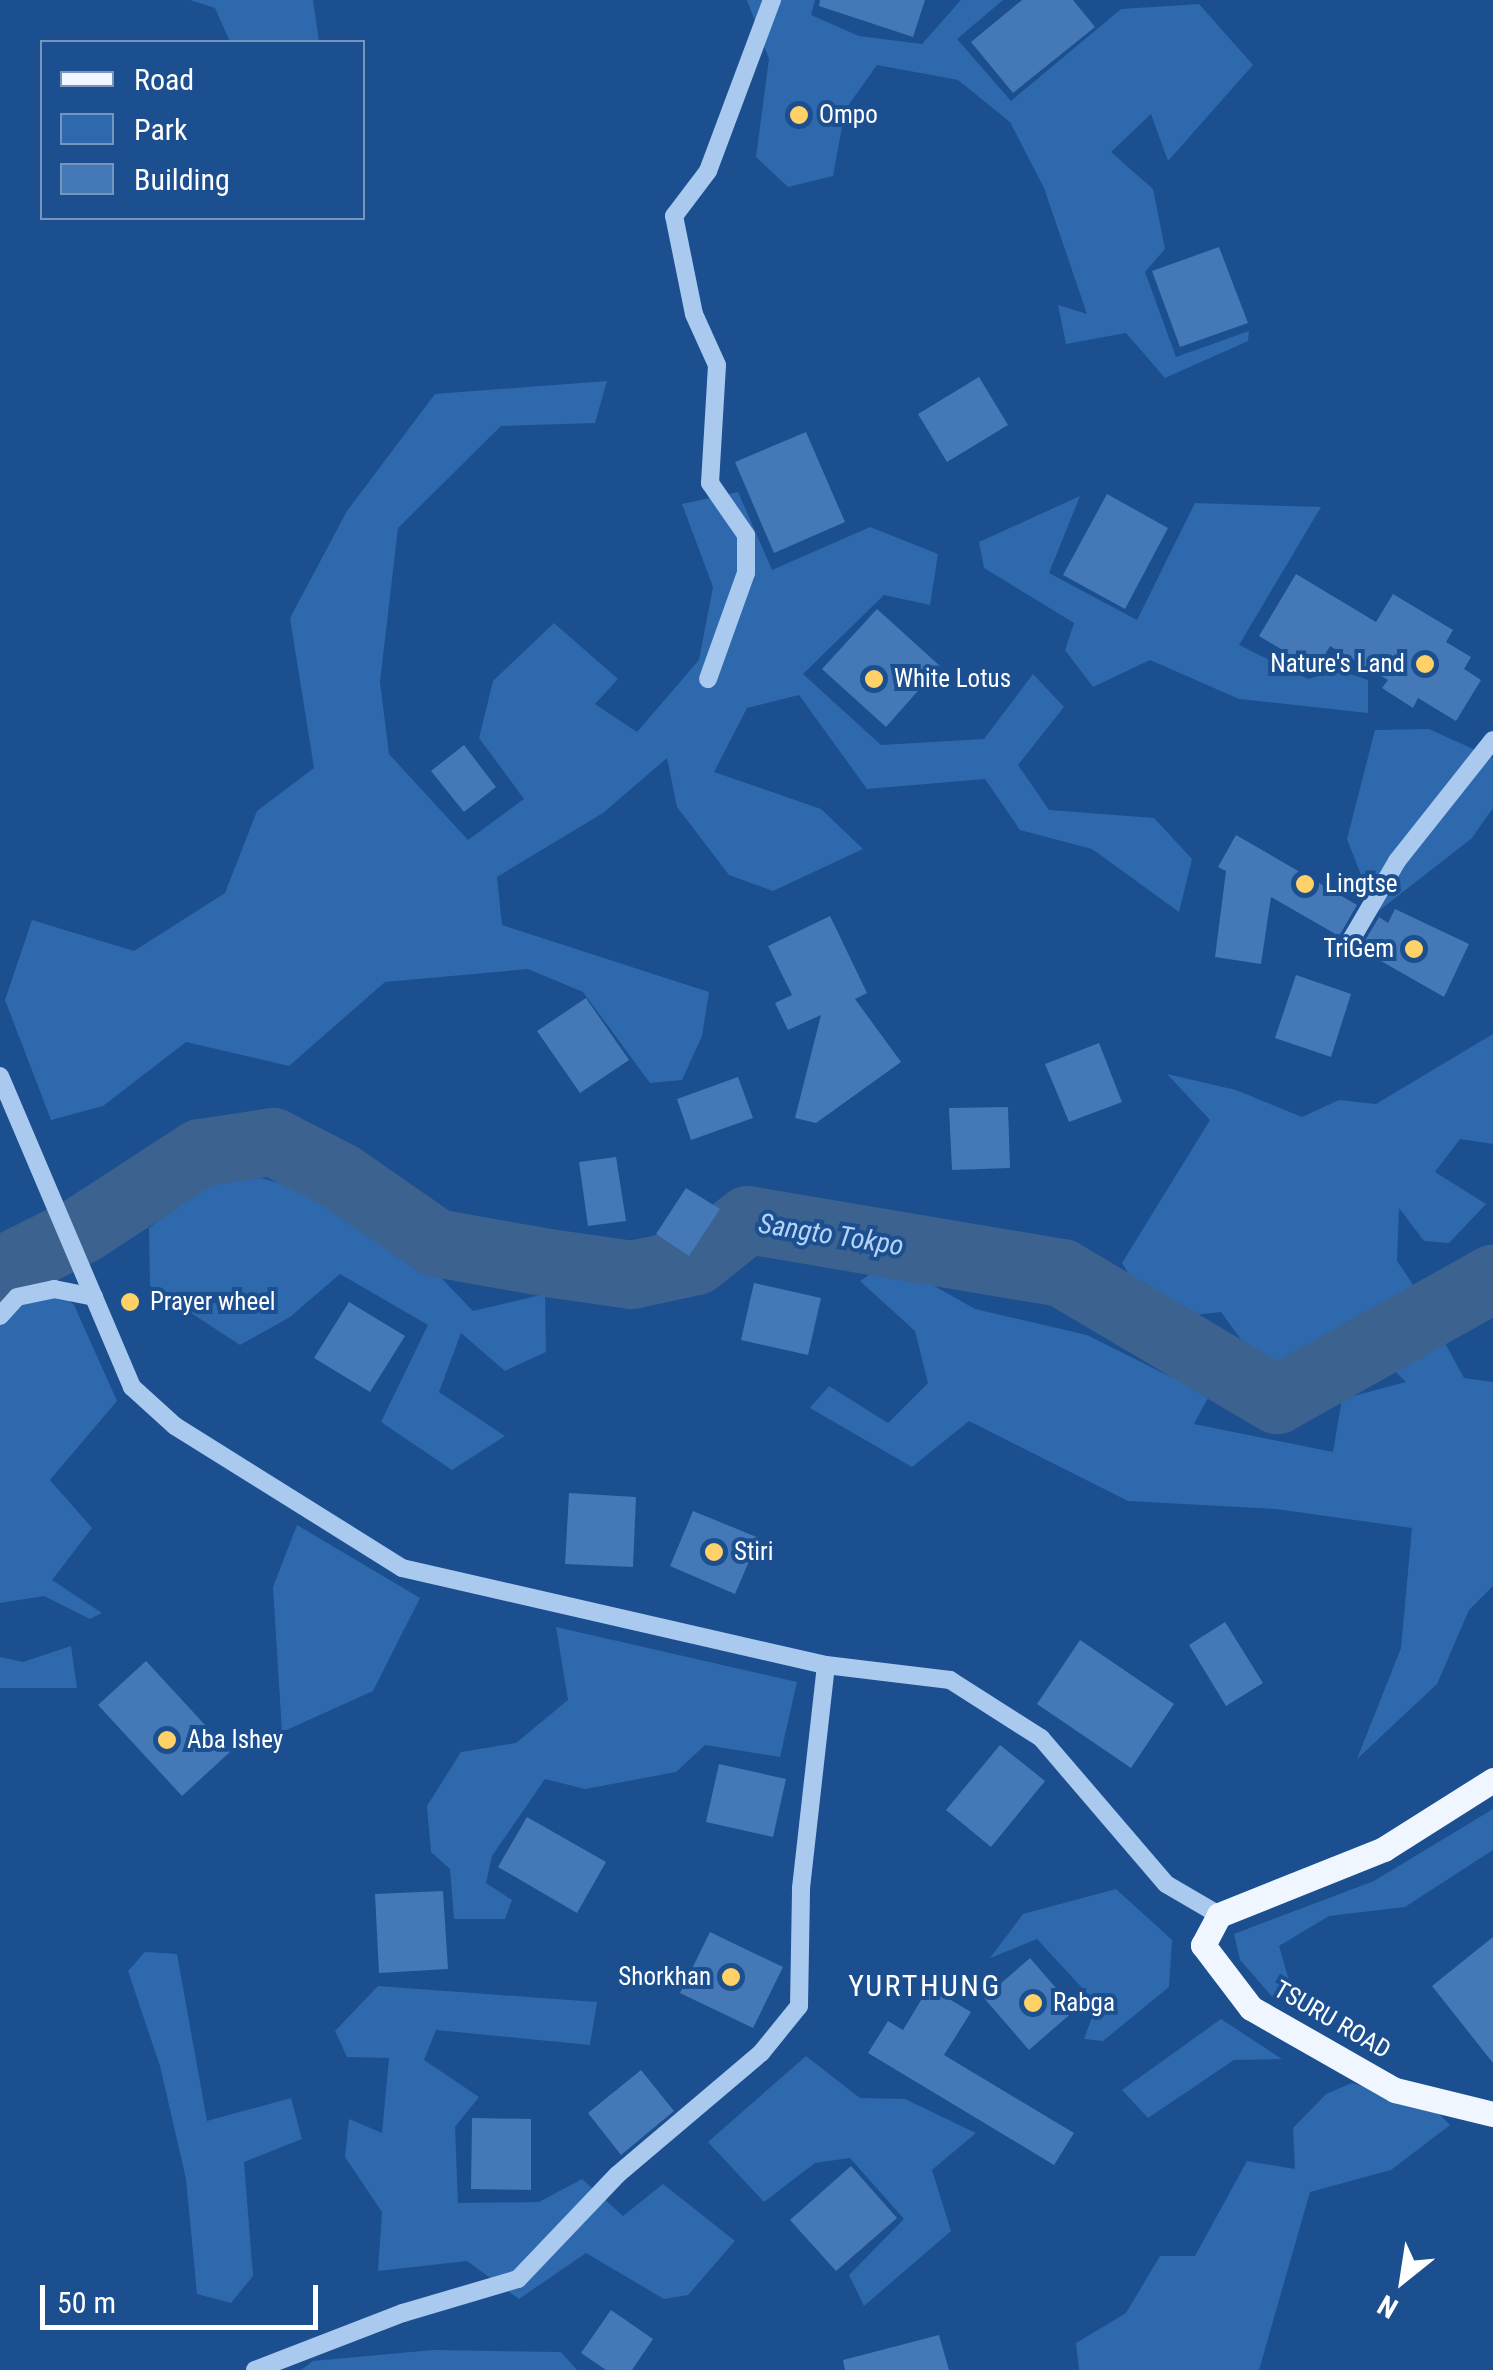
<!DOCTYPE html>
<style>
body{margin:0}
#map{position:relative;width:1493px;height:2370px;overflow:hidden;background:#1b4f8f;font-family:"Roboto Condensed",sans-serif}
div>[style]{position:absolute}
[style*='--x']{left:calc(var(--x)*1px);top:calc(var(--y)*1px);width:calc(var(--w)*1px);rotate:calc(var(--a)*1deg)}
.green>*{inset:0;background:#2e69ad}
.river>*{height:68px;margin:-34px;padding:0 34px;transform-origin:34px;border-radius:34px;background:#3c6290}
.building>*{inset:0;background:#4478b7}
.minor>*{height:18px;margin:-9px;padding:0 9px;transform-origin:9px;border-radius:9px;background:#a9c9ee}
.major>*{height:25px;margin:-12.5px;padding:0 12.5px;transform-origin:12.5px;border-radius:12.5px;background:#f0f6ff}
.dots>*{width:28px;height:28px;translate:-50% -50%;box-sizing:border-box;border:5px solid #1b4f8f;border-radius:50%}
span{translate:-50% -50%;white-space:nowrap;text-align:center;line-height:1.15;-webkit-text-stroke:8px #1b4f8f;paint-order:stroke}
.poi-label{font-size:25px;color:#fff}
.left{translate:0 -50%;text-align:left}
.right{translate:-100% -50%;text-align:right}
.street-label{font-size:25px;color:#fff}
.water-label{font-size:28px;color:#b5d3f5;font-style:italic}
.quarter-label{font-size:30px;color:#fff;letter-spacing:2.5px}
.legend{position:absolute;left:40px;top:40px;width:325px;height:180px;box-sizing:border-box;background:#1b4f8f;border:2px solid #7695bc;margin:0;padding:12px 18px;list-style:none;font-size:30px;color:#fff}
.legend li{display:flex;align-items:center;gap:20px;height:50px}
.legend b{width:50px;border:2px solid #7695bc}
.north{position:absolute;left:1353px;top:2230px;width:100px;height:100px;-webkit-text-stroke:8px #1b4f8f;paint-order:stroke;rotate:210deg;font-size:28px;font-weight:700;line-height:40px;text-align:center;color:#fff}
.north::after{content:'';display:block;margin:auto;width:35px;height:45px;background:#fff;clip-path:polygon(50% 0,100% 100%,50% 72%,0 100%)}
.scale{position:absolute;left:40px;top:2285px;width:278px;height:45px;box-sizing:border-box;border:5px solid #fff;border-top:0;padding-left:12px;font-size:30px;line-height:35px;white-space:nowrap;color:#fff;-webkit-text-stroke:8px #1b4f8f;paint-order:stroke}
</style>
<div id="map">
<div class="green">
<div style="clip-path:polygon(190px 0,313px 0,319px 42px,230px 42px,215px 8px)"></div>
<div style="clip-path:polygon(747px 0,815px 0,811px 15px,859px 36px,922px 44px,961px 0,1003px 0,957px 39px,1011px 101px,1121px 9px,1199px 4px,1253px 65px,1168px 161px,1151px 114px,1111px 152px,1153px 189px,1165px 249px,1145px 272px,1176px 357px,1249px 331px,1248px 341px,1165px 378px,1126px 333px,1066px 344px,1058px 305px,1087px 314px,1044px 188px,1010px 122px,958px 80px,877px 65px,845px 110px,833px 176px,788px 187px,756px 157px,769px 59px)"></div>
<div style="clip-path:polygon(607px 381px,595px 423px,501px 426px,398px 528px,380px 682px,389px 754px,468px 840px,524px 799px,479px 738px,493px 681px,554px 623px,618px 679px,595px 704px,637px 732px,699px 660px,713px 587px,682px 504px,738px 492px,772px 570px,870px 527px,938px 554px,930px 605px,884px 595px,803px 674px,881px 745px,984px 739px,1033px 674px,1064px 707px,1018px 765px,1049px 810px,1154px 818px,1192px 859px,1179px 912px,1092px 849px,1020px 830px,985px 779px,867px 789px,799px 695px,747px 708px,714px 772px,821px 809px,863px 849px,773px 891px,729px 875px,677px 807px,667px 758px,603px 813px,497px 877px,502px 925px,709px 992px,702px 1036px,682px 1080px,650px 1083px,583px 992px,528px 969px,385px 982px,289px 1066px,186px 1042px,103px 1106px,51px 1120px,5px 1000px,32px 920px,134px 951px,225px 893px,257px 811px,314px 768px,290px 618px,347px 511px,435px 394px)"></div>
<div style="clip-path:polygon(1080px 496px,1049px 573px,1137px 620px,1195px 503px,1321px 507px,1239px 645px,1308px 679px,1339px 670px,1368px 680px,1368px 713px,1239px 699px,1150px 660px,1093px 687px,1065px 650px,1074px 623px,984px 568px,979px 542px)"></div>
<div style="clip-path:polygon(1429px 729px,1493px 758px,1493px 808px,1472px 838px,1376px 913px,1347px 839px,1375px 730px)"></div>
<div style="clip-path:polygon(1493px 1034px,1493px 1144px,1460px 1139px,1435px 1172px,1486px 1204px,1449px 1243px,1424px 1241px,1399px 1208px,1397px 1261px,1420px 1295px,1323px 1359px,1266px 1374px,1221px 1312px,1156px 1319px,1122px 1263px,1210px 1120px,1167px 1074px,1236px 1090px,1302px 1117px,1339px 1100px,1376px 1104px)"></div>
<div style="clip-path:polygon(225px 1168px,322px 1195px,393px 1228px,473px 1311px,545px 1294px,546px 1352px,505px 1371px,461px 1333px,439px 1392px,505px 1436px,452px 1470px,381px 1422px,428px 1325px,340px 1274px,290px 1317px,240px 1345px,150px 1286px,149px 1228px)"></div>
<div style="clip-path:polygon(890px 1261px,975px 1309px,1087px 1335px,1209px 1396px,1194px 1424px,1333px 1452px,1342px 1399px,1406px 1382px,1392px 1368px,1445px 1343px,1464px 1378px,1493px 1382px,1493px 1586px,1469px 1610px,1437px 1684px,1357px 1759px,1401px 1648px,1412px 1528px,1276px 1509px,1128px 1501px,969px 1421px,912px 1467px,810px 1408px,829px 1386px,888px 1423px,928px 1383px,915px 1331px,860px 1281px)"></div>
<div style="clip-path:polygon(42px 1279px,74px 1305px,117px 1401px,50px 1480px,92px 1528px,52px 1580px,102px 1613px,90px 1619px,44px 1596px,0 1603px,0 1305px)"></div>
<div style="clip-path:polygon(297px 1525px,420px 1598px,373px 1691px,282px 1732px,273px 1587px)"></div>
<div style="clip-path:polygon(556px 1627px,797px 1682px,780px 1757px,705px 1745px,676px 1772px,585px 1789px,545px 1779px,492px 1856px,486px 1883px,512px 1900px,505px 1919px,454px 1919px,450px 1869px,431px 1852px,427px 1806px,461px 1752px,516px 1743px,568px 1700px)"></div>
<div style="clip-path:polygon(71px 1646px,77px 1688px,0 1688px,0 1657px,23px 1662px)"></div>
<div style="clip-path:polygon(1493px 1809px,1493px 1850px,1405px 1907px,1329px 1916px,1279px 1946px,1292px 1991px,1275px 2000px,1240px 1960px,1234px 1934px,1374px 1881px)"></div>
<div style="clip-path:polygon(1116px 1889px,1172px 1940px,1169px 1987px,1103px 2041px,1084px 2039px,1097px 2004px,1037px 1939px,990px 1958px,1023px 1914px)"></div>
<div style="clip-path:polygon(145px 1952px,177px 1954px,207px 2121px,291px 2098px,302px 2139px,244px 2162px,253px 2276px,231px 2303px,197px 2294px,186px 2179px,160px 2066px,128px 1971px)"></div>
<div style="clip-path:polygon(378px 1986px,597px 2002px,590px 2045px,436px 2030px,424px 2060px,479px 2097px,455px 2127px,458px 2203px,539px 2202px,582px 2179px,623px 2216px,663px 2184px,735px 2241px,688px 2295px,664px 2299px,586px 2253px,519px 2299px,467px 2261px,378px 2271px,382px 2212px,345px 2157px,349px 2119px,382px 2133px,389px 2058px,347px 2057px,335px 2031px)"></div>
<div style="clip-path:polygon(1221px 2019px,1282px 2059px,1234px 2060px,1148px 2118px,1122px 2090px)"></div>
<div style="clip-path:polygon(806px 2056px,860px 2098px,905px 2099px,976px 2133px,932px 2170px,951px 2231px,864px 2306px,849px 2275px,904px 2219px,850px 2158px,815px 2163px,764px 2202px,708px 2142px)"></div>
<div style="clip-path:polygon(1352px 2083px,1432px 2107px,1450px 2125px,1391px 2170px,1310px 2192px,1259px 2370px,1079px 2370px,1076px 2343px,1126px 2313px,1160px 2256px,1195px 2256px,1247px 2161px,1295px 2169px,1293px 2128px,1326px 2094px)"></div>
<div style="clip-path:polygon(433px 2350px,561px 2352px,577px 2370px,301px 2370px,313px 2361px)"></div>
</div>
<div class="river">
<div style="--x:0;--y:1271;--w:92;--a:-26.6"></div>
<div style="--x:82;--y:1230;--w:141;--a:-33.1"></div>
<div style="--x:200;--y:1153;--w:74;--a:-8.6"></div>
<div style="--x:273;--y:1142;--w:76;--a:27.2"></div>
<div style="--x:341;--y:1177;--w:116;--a:34.8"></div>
<div style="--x:436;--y:1243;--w:114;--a:10.1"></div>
<div style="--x:548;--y:1263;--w:85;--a:8.1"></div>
<div style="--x:632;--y:1275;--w:66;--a:-12.3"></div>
<div style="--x:696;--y:1261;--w:66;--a:-38.3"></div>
<div style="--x:748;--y:1220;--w:318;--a:9.6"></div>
<div style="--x:1062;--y:1273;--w:250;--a:30.6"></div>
<div style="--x:1277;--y:1400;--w:248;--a:-29.3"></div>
</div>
<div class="building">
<div style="clip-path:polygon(820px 0,925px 0,913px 37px,819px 6px)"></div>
<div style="clip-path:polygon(1022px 0,1073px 0,1095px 27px,1013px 93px,971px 42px)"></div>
<div style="clip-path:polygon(1219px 247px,1248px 323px,1180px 347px,1152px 271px)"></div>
<div style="clip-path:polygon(979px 377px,1008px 425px,947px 462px,918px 414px)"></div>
<div style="clip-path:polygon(806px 432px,845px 522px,774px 553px,735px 462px)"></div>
<div style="clip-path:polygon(1107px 494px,1168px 528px,1125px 609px,1063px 575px)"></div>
<div style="clip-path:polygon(1296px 574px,1376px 622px,1393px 594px,1453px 630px,1446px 642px,1471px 657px,1464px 669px,1481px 680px,1456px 721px,1418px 698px,1413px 708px,1382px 688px,1388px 680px,1330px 646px,1316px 670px,1259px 636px)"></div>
<div style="clip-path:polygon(877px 609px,940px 666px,886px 727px,822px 669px)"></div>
<div style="clip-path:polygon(464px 745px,496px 787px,464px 812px,431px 771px)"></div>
<div style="clip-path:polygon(1236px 835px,1357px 905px,1339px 936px,1271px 897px,1261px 964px,1215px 957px,1226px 871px,1218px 867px)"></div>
<div style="clip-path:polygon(1395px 909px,1469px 944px,1444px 997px,1360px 949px,1379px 917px,1388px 923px)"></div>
<div style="clip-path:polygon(830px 916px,867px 993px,855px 999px,901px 1062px,816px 1123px,795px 1118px,821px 1015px,788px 1030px,775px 1003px,792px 995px,768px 946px)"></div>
<div style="clip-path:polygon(1296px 975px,1351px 994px,1331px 1057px,1275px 1038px)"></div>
<div style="clip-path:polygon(586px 998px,629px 1060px,580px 1093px,537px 1031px)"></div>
<div style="clip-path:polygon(1099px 1043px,1122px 1102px,1069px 1122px,1045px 1064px)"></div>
<div style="clip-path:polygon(738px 1077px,753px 1118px,691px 1140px,677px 1099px)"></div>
<div style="clip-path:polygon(1008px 1107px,1010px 1168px,952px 1170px,949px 1108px)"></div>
<div style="clip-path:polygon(616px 1157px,626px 1221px,588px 1226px,579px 1162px)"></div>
<div style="clip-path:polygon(686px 1188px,720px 1209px,689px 1256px,656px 1234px)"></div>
<div style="clip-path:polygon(754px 1283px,821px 1298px,808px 1355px,741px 1340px)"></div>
<div style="clip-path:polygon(349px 1302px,405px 1336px,370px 1392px,314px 1358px)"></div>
<div style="clip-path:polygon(569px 1493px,636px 1497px,633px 1567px,565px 1564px)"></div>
<div style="clip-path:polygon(693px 1511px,759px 1538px,735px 1594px,670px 1566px)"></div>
<div style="clip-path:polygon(1225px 1622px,1263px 1683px,1226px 1706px,1189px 1645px)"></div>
<div style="clip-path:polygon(1080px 1640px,1174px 1704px,1131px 1768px,1037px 1704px)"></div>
<div style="clip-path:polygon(146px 1661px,230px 1752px,182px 1796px,98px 1705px)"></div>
<div style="clip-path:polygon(1000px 1745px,1045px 1781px,991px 1847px,946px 1810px)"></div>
<div style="clip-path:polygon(719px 1764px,786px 1779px,773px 1837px,706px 1822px)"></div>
<div style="clip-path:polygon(527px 1817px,606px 1862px,577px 1913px,498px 1867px)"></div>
<div style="clip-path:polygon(443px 1891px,448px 1969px,379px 1973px,375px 1894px)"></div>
<div style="clip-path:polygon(710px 1932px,783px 1967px,753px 2028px,680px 1993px)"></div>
<div style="clip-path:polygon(1493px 1937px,1493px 2063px,1432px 1986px)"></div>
<div style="clip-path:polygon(1030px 1958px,1075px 2010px,1029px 2050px,984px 1998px)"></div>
<div style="clip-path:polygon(929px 1987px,971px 2012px,944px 2055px,1074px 2133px,1054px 2165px,868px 2053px,888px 2021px,903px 2030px)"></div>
<div style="clip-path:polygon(641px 2070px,674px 2111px,621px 2155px,588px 2113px)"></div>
<div style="clip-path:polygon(472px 2118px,531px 2119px,531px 2190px,471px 2189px)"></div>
<div style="clip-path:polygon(851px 2166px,897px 2218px,836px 2271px,790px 2220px)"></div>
<div style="clip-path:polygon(611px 2310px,653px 2339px,632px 2370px,606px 2370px,581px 2353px)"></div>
<div style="clip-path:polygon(939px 2335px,949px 2370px,845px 2370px,843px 2360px)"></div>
</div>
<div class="minor">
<div style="--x:708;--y:679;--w:113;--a:-70.3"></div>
<div style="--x:746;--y:573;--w:38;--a:-90"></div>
<div style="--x:746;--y:535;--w:63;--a:-124.7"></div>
<div style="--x:710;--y:483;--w:118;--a:-86.6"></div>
<div style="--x:717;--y:365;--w:56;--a:-114.3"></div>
<div style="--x:694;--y:314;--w:100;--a:-101.5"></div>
<div style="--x:674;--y:216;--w:56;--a:-52.9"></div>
<div style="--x:708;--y:171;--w:183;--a:-69.5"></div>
<div style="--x:1348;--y:945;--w:97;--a:-59.7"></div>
<div style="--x:1397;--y:861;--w:154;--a:-51.6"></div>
<div style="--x:0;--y:1076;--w:338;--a:67"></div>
<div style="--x:132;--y:1387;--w:58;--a:42.2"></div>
<div style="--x:175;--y:1426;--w:268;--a:32"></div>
<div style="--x:402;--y:1568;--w:435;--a:12.9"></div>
<div style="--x:826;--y:1665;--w:125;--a:6.9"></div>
<div style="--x:950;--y:1680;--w:108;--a:32.5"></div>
<div style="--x:1041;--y:1738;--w:192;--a:49.4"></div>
<div style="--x:1166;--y:1884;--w:61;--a:30.3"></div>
<div style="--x:0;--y:1316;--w:25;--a:-48"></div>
<div style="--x:17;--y:1297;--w:38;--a:-12"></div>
<div style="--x:54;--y:1289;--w:41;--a:11.3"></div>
<div style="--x:255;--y:2370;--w:159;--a:-21.1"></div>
<div style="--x:403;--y:2313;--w:120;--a:-16.5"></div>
<div style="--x:518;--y:2279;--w:144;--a:-46.4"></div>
<div style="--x:617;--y:2175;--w:189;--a:-40.3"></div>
<div style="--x:761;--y:2053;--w:60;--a:-51"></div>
<div style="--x:799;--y:2006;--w:118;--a:-89"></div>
<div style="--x:801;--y:1888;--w:224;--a:-83.6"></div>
</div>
<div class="major">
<div style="--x:1493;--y:1780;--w:129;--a:147.7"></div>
<div style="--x:1384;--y:1849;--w:178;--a:158.2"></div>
<div style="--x:1219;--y:1915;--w:34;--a:118"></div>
<div style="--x:1203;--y:1945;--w:79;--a:52.7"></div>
<div style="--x:1251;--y:2008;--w:166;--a:29.7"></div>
<div style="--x:1395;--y:2090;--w:101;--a:13.8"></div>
</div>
<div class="dots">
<div style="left:799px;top:115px;background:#ffd166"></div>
<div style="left:1425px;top:664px;background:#ffd166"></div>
<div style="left:874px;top:679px;background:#ffd166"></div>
<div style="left:1305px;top:884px;background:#ffd166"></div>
<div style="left:1414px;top:949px;background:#ffd166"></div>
<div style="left:130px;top:1302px;background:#ffd166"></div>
<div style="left:714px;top:1552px;background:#ffd166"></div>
<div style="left:167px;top:1740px;background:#ffd166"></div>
<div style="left:731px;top:1977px;background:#ffd166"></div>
<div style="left:1033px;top:2003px;background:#ffd166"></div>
</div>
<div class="poi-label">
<span class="left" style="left:819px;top:115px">Ompo</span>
<span class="right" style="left:1405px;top:664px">Nature's Land</span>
<span class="left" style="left:894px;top:679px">White Lotus</span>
<span class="left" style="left:1325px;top:884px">Lingtse</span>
<span class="right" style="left:1394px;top:949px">TriGem</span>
<span class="left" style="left:150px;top:1302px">Prayer wheel</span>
<span class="left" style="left:734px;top:1552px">Stiri</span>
<span class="left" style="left:187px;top:1740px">Aba Ishey</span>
<span class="right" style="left:711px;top:1977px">Shorkhan</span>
<span class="left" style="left:1053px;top:2003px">Rabga</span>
</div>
<div class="street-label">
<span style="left:1332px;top:2020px;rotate:30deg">TSURU ROAD</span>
</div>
<div class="water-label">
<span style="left:831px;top:1235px;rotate:9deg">Sangto Tokpo</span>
</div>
<div class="quarter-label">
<span style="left:925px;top:1986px">YURTHUNG</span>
</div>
<ul class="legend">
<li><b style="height:12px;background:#f0f6ff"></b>Road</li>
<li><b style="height:28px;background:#2e69ad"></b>Park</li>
<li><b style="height:28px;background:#4478b7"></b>Building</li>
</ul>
<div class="north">N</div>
<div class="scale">50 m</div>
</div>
